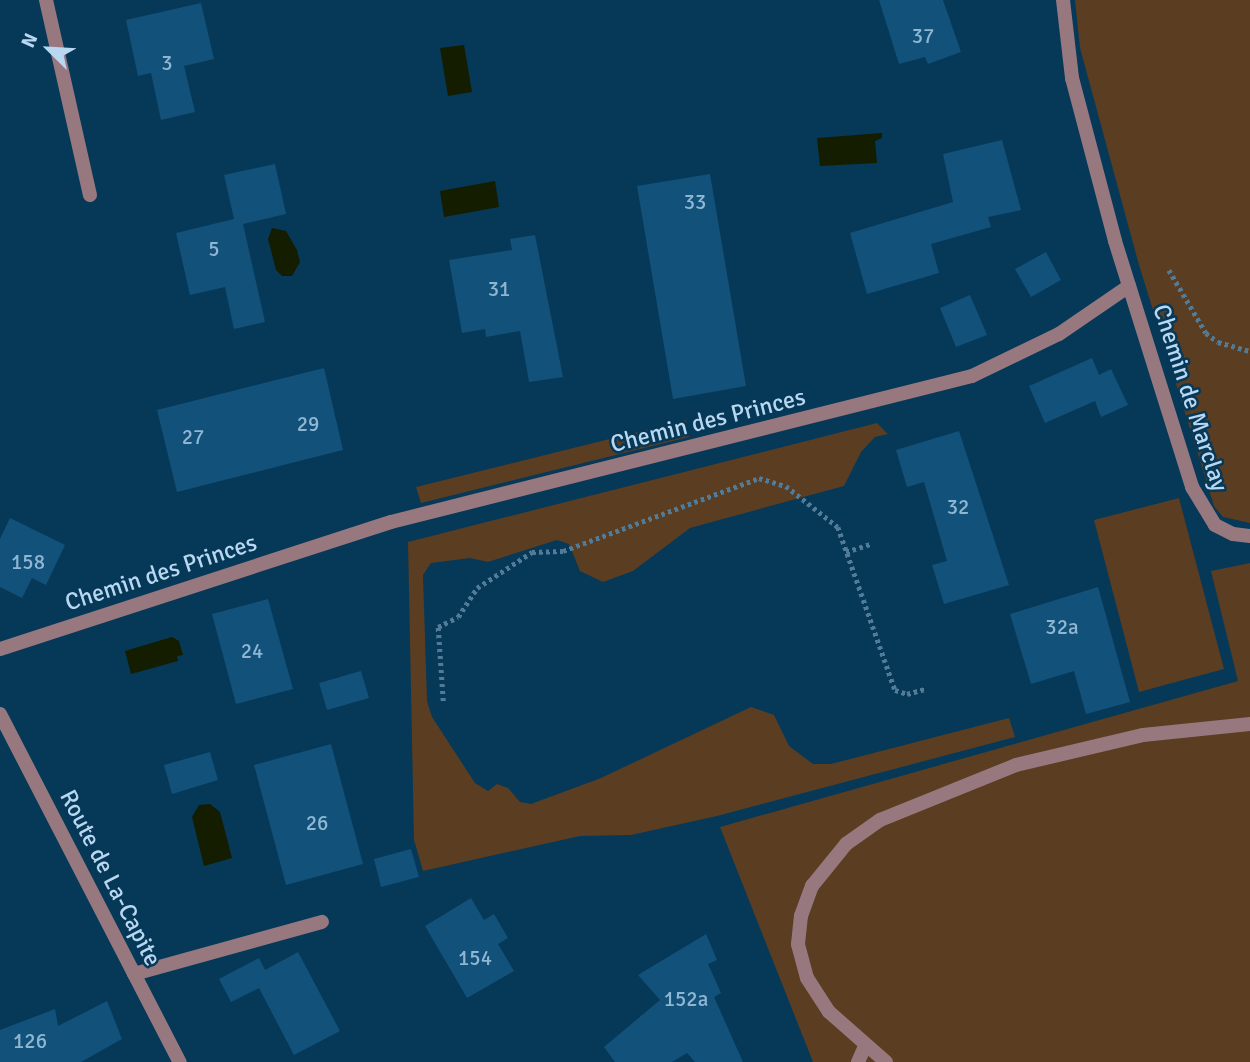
<!DOCTYPE html>
<style>
body{margin:0}
#map{position:relative;width:1250px;height:1062px;overflow:hidden;background:#063858;font-family:Signika,sans-serif}
div>[style]{position:absolute}
[style*='--x']{left:calc(var(--x)*1px);top:calc(var(--y)*1px);width:calc(var(--w)*1px);rotate:calc(var(--a)*1deg)}
.green>*{inset:0;background:#5b3d21}
.water>*{inset:0;background:#141d00}
.building>*{inset:0;background:#12517a}
.path>*{height:4.5px;margin-top:-2.25px;transform-origin:0;background:repeating-linear-gradient(90deg,#527b98 0 3.5px,transparent 0 7px)}
.service>*{height:14px;margin:-7px;padding:0 7px;transform-origin:7px;border-radius:7px;background:#98787f}
.minor>*{height:14px;margin:-7px;padding:0 7px;transform-origin:7px;border-radius:7px;background:#98787f}
.tertiary>*{height:14px;margin:-7px;padding:0 7px;transform-origin:7px;border-radius:7px;background:#98787f}
span{translate:-50% -50%;white-space:nowrap;text-align:center;line-height:1.15;-webkit-text-stroke:5px #063858;paint-order:stroke}
.number-label{font-size:21px;color:#8fb6d2}
.number-label span{-webkit-text-stroke-width:0}
.street-label{font-size:24px;color:#b9d7f0}
.north{position:absolute;left:14px;top:14px;width:70px;height:70px;-webkit-text-stroke:5px #063858;paint-order:stroke;rotate:294deg;font-size:19px;font-weight:700;line-height:28px;text-align:center;color:#b9d7f0}
.north::after{content:'';display:block;margin:auto;width:24px;height:32px;background:#b9d7f0;clip-path:polygon(50% 0,100% 100%,50% 72%,0 100%)}
</style>
<div id="map">
<div class="green">
<div style="clip-path:polygon(1075px 0,1250px 0,1250px 523px,1223px 517px,1214px 506px,1139px 265px,1080px 48px)"></div>
<div style="clip-path:polygon(686px 420px,689px 437px,421px 503px,416px 487px)"></div>
<div style="clip-path:polygon(877px 423px,888px 434px,875px 437px,861px 452px,844px 486px,690px 528px,633px 571px,603px 582px,580px 571px,569px 544px,557px 540px,488px 562px,470px 558px,431px 563px,423px 575px,427px 701px,432px 717px,475px 783px,488px 791px,497px 784px,508px 788px,520px 802px,531px 804px,601px 778px,751px 707px,774px 715px,789px 746px,813px 764px,831px 764px,1009px 718px,1015px 737px,717px 816px,631px 835px,580px 836px,423px 871px,414px 840px,408px 542px)"></div>
<div style="clip-path:polygon(1179px 498px,1224px 669px,1139px 692px,1094px 520px)"></div>
<div style="clip-path:polygon(1250px 563px,1250px 1062px,813px 1062px,720px 827px,1238px 681px,1211px 571px)"></div>
</div>
<div class="water">
<div style="clip-path:polygon(464px 45px,472px 92px,448px 96px,440px 48px)"></div>
<div style="clip-path:polygon(882px 133px,882px 138px,875px 141px,877px 163px,820px 166px,817px 138px)"></div>
<div style="clip-path:polygon(495px 181px,499px 207px,444px 217px,440px 191px)"></div>
<div style="clip-path:polygon(272px 228px,286px 231px,297px 250px,300px 262px,292px 276px,282px 276px,276px 270px,268px 239px)"></div>
<div style="clip-path:polygon(172px 637px,179px 641px,183px 655px,177px 656px,178px 661px,131px 674px,125px 651px)"></div>
<div style="clip-path:polygon(210px 804px,220px 812px,232px 858px,204px 866px,192px 817px,199px 805px)"></div>
</div>
<div class="building">
<div style="clip-path:polygon(879px 0,943px 0,961px 52px,928px 64px,925px 57px,899px 64px)"></div>
<div style="clip-path:polygon(201px 3px,214px 59px,184px 66px,195px 112px,161px 120px,151px 73px,138px 76px,126px 20px)"></div>
<div style="clip-path:polygon(1002px 140px,1021px 210px,988px 217px,991px 227px,931px 244px,939px 273px,867px 294px,850px 233px,953px 202px,943px 154px)"></div>
<div style="clip-path:polygon(275px 164px,286px 214px,243px 224px,265px 322px,234px 329px,225px 287px,190px 295px,176px 233px,234px 219px,224px 175px)"></div>
<div style="clip-path:polygon(710px 174px,746px 386px,673px 399px,637px 186px)"></div>
<div style="clip-path:polygon(535px 235px,563px 377px,529px 382px,520px 331px,486px 337px,485px 329px,462px 333px,449px 260px,512px 250px,510px 239px)"></div>
<div style="clip-path:polygon(1046px 252px,1061px 280px,1031px 297px,1015px 269px)"></div>
<div style="clip-path:polygon(970px 295px,987px 335px,956px 347px,940px 308px)"></div>
<div style="clip-path:polygon(1092px 358px,1099px 375px,1111px 369px,1128px 405px,1101px 417px,1095px 401px,1045px 423px,1029px 386px)"></div>
<div style="clip-path:polygon(324px 368px,343px 450px,177px 492px,157px 410px)"></div>
<div style="clip-path:polygon(959px 431px,1009px 585px,944px 604px,932px 565px,947px 561px,924px 482px,907px 487px,896px 450px)"></div>
<div style="clip-path:polygon(10px 518px,65px 545px,46px 585px,32px 578px,22px 598px,0 587px,0 539px)"></div>
<div style="clip-path:polygon(1098px 587px,1130px 702px,1086px 714px,1074px 671px,1031px 684px,1010px 614px)"></div>
<div style="clip-path:polygon(268px 599px,293px 689px,236px 704px,212px 614px)"></div>
<div style="clip-path:polygon(361px 671px,369px 698px,327px 710px,319px 683px)"></div>
<div style="clip-path:polygon(331px 744px,363px 864px,286px 885px,254px 765px)"></div>
<div style="clip-path:polygon(210px 752px,218px 780px,172px 794px,164px 765px)"></div>
<div style="clip-path:polygon(411px 849px,419px 877px,381px 887px,374px 859px)"></div>
<div style="clip-path:polygon(471px 898px,484px 920px,494px 914px,508px 938px,498px 944px,514px 971px,467px 998px,425px 926px)"></div>
<div style="clip-path:polygon(706px 934px,717px 960px,708px 964px,721px 993px,714px 997px,743px 1062px,695px 1062px,687px 1053px,672px 1062px,615px 1062px,604px 1047px,660px 1000px,638px 975px)"></div>
<div style="clip-path:polygon(298px 952px,340px 1031px,294px 1055px,259px 988px,231px 1002px,219px 979px,259px 958px,265px 970px)"></div>
<div style="clip-path:polygon(107px 1001px,122px 1039px,81px 1062px,0 1062px,0 1030px,55px 1009px,58px 1026px)"></div>
</div>
<div class="path">
<div style="--x:1169;--y:270;--w:73;--a:59.6"></div>
<div style="--x:1206;--y:333;--w:15;--a:37"></div>
<div style="--x:1218;--y:342;--w:33;--a:16"></div>
<div style="--x:846;--y:552;--w:26;--a:-18"></div>
<div style="--x:443;--y:701;--w:74;--a:-93.9"></div>
<div style="--x:438;--y:627;--w:22;--a:-27"></div>
<div style="--x:458;--y:617;--w:35;--a:-57"></div>
<div style="--x:477;--y:588;--w:66;--a:-33.2"></div>
<div style="--x:532;--y:552;--w:31;--a:-2"></div>
<div style="--x:563;--y:551;--w:209;--a:-20.4"></div>
<div style="--x:759;--y:478;--w:28;--a:17"></div>
<div style="--x:786;--y:486;--w:66;--a:38.3"></div>
<div style="--x:838;--y:527;--w:173;--a:70.7"></div>
<div style="--x:895;--y:690;--w:13;--a:18"></div>
<div style="--x:907;--y:694;--w:18;--a:-16"></div>
</div>
<div class="service">
<div style="--x:134;--y:974;--w:195;--a:-15.5"></div>
<div style="--x:858;--y:1062;--w:17;--a:-66"></div>
<div style="--x:886;--y:1062;--w:76;--a:-138.7"></div>
<div style="--x:829;--y:1012;--w:40;--a:-122.9"></div>
<div style="--x:807;--y:978;--w:35;--a:-105"></div>
<div style="--x:798;--y:944;--w:28;--a:-84"></div>
<div style="--x:801;--y:916;--w:32;--a:-70"></div>
<div style="--x:812;--y:886;--w:54;--a:-51"></div>
<div style="--x:846;--y:844;--w:42;--a:-35.2"></div>
<div style="--x:880;--y:820;--w:147;--a:-22"></div>
<div style="--x:1016;--y:765;--w:130;--a:-13.3"></div>
<div style="--x:1143;--y:735;--w:108;--a:-5.9"></div>
</div>
<div class="minor">
<div style="--x:46;--y:0;--w:200;--a:77.3"></div>
<div style="--x:1063;--y:0;--w:79;--a:83.4"></div>
<div style="--x:1072;--y:78;--w:169;--a:75.2"></div>
<div style="--x:1115;--y:241;--w:258;--a:72.6"></div>
<div style="--x:1192;--y:487;--w:44;--a:58.8"></div>
<div style="--x:1215;--y:525;--w:20;--a:27"></div>
<div style="--x:1233;--y:534;--w:17;--a:7"></div>
<div style="--x:0;--y:649;--w:411;--a:-18"></div>
<div style="--x:391;--y:522;--w:599;--a:-14.11"></div>
<div style="--x:972;--y:376;--w:97;--a:-25.8"></div>
<div style="--x:1059;--y:334;--w:85;--a:-34.4"></div>
</div>
<div class="tertiary">
<div style="--x:0;--y:714;--w:392;--a:62.7"></div>
</div>
<div class="number-label">
<span style="left:923px;top:36px">37</span>
<span style="left:167px;top:63px">3</span>
<span style="left:695px;top:202px">33</span>
<span style="left:214px;top:249px">5</span>
<span style="left:499px;top:289px">31</span>
<span style="left:308px;top:424px">29</span>
<span style="left:193px;top:437px">27</span>
<span style="left:958px;top:507px">32</span>
<span style="left:28px;top:562px">158</span>
<span style="left:1062px;top:627px">32a</span>
<span style="left:252px;top:651px">24</span>
<span style="left:317px;top:823px">26</span>
<span style="left:475px;top:958px">154</span>
<span style="left:686px;top:999px">152a</span>
<span style="left:30px;top:1041px">126</span>
</div>
<div class="street-label">
<span style="left:1190px;top:398px;rotate:72deg">Chemin de Marclay</span>
<span style="left:708px;top:421px;rotate:-14deg">Chemin des Princes</span>
<span style="left:161px;top:573px;rotate:-18deg">Chemin des Princes</span>
<span style="left:110px;top:878px;rotate:63deg">Route de La-Capite</span>
</div>
<div class="north">N</div>
</div>
